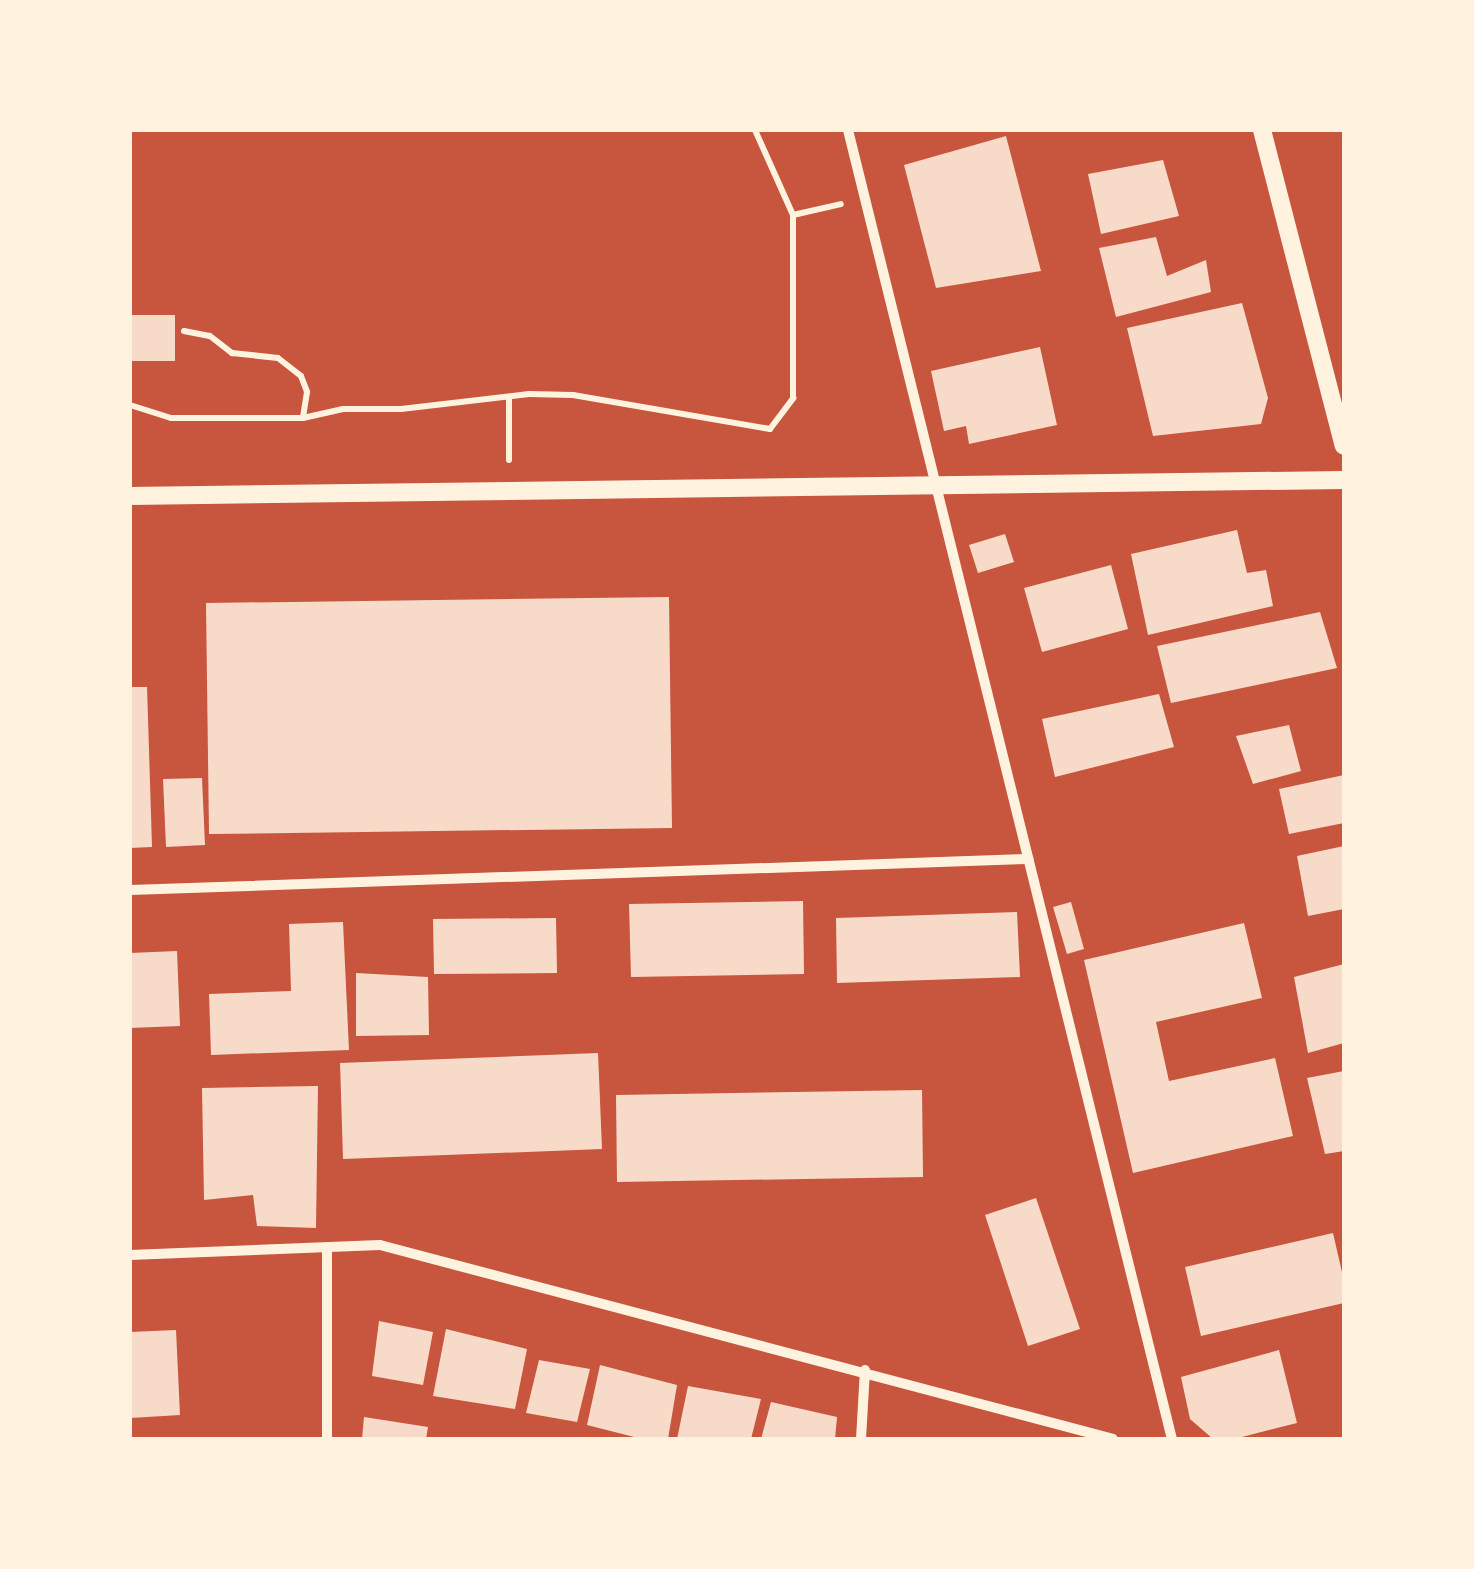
<!DOCTYPE html>
<style>
body{margin:0}
#map{position:relative;width:1474px;height:1569px;overflow:hidden;background:#c8553d;font-family:"Work Sans",sans-serif}
div>[style]{position:absolute}
[style*='--x']{left:calc(var(--x)*1px);top:calc(var(--y)*1px);width:calc(var(--w)*1px);rotate:calc(var(--a)*1deg)}
.building>*{inset:0;background:#f7dbc8}
.path>*{height:6px;margin:-3px;padding:0 3px;transform-origin:3px;border-radius:3px;background:#fff3e0}
.minor>*{height:10px;margin:-5px;padding:0 5px;transform-origin:5px;border-radius:5px;background:#fff3e0}
.tertiary>*{height:18px;margin:-9px;padding:0 9px;transform-origin:9px;border-radius:9px;background:#fff3e0}
span{translate:-50% -50%;white-space:nowrap;text-align:center;line-height:1.15;-webkit-text-stroke:10px #fff3e0;paint-order:stroke}
.frame{position:absolute;inset:0;border:132px solid #fff3e0;pointer-events:none}
</style>
<div id="map">
<div class="building">
<div style="clip-path:polygon(1006px 136px,1041px 271px,936px 288px,904px 165px)"></div>
<div style="clip-path:polygon(1163px 160px,1179px 216px,1101px 234px,1088px 174px)"></div>
<div style="clip-path:polygon(1156px 237px,1167px 276px,1206px 260px,1211px 292px,1116px 317px,1099px 248px)"></div>
<div style="clip-path:polygon(1242px 303px,1268px 398px,1261px 424px,1153px 436px,1127px 328px)"></div>
<div style="clip-path:polygon(130px 315px,175px 315px,175px 361px,130px 361px)"></div>
<div style="clip-path:polygon(1040px 347px,1057px 425px,969px 444px,966px 426px,944px 431px,931px 371px)"></div>
<div style="clip-path:polygon(1237px 530px,1247px 573px,1266px 570px,1273px 606px,1148px 635px,1131px 554px)"></div>
<div style="clip-path:polygon(1005px 534px,1014px 562px,978px 573px,969px 545px)"></div>
<div style="clip-path:polygon(1111px 565px,1128px 629px,1042px 652px,1024px 588px)"></div>
<div style="clip-path:polygon(669px 597px,672px 828px,209px 834px,206px 603px)"></div>
<div style="clip-path:polygon(1320px 612px,1337px 668px,1171px 703px,1157px 646px)"></div>
<div style="clip-path:polygon(130px 687px,147px 687px,152px 847px,130px 848px)"></div>
<div style="clip-path:polygon(1159px 694px,1174px 747px,1055px 777px,1042px 719px)"></div>
<div style="clip-path:polygon(1289px 725px,1301px 771px,1253px 784px,1236px 736px)"></div>
<div style="clip-path:polygon(1344px 775px,1344px 823px,1289px 834px,1279px 789px)"></div>
<div style="clip-path:polygon(202px 778px,205px 845px,166px 847px,163px 779px)"></div>
<div style="clip-path:polygon(1344px 846px,1344px 909px,1308px 916px,1297px 856px)"></div>
<div style="clip-path:polygon(803px 901px,804px 974px,631px 977px,629px 904px)"></div>
<div style="clip-path:polygon(1071px 902px,1084px 949px,1067px 954px,1053px 907px)"></div>
<div style="clip-path:polygon(1017px 912px,1020px 977px,837px 983px,836px 918px)"></div>
<div style="clip-path:polygon(556px 918px,557px 973px,434px 974px,433px 919px)"></div>
<div style="clip-path:polygon(343px 922px,349px 1050px,211px 1055px,209px 994px,291px 991px,289px 924px)"></div>
<div style="clip-path:polygon(1244px 923px,1262px 998px,1156px 1022px,1169px 1081px,1275px 1058px,1293px 1136px,1133px 1173px,1084px 960px)"></div>
<div style="clip-path:polygon(177px 951px,180px 1026px,130px 1028px,130px 953px)"></div>
<div style="clip-path:polygon(1344px 964px,1344px 1043px,1308px 1053px,1294px 977px)"></div>
<div style="clip-path:polygon(356px 973px,428px 977px,429px 1035px,356px 1036px)"></div>
<div style="clip-path:polygon(598px 1053px,602px 1149px,343px 1159px,340px 1063px)"></div>
<div style="clip-path:polygon(1344px 1071px,1344px 1151px,1325px 1154px,1307px 1078px)"></div>
<div style="clip-path:polygon(318px 1086px,316px 1228px,257px 1226px,253px 1195px,204px 1200px,202px 1088px)"></div>
<div style="clip-path:polygon(922px 1090px,923px 1177px,617px 1182px,616px 1095px)"></div>
<div style="clip-path:polygon(1036px 1198px,1080px 1329px,1028px 1346px,985px 1215px)"></div>
<div style="clip-path:polygon(1333px 1233px,1344px 1281px,1344px 1303px,1201px 1336px,1185px 1267px)"></div>
<div style="clip-path:polygon(379px 1321px,433px 1332px,423px 1385px,372px 1376px)"></div>
<div style="clip-path:polygon(446px 1329px,527px 1349px,515px 1409px,433px 1396px)"></div>
<div style="clip-path:polygon(176px 1330px,180px 1415px,130px 1418px,130px 1332px)"></div>
<div style="clip-path:polygon(1279px 1350px,1297px 1423px,1234px 1439px,1213px 1439px,1190px 1419px,1181px 1377px)"></div>
<div style="clip-path:polygon(539px 1360px,590px 1369px,577px 1422px,526px 1413px)"></div>
<div style="clip-path:polygon(600px 1365px,677px 1385px,668px 1439px,642px 1439px,587px 1425px)"></div>
<div style="clip-path:polygon(688px 1386px,761px 1399px,751px 1439px,677px 1439px)"></div>
<div style="clip-path:polygon(771px 1402px,837px 1417px,835px 1439px,761px 1439px)"></div>
<div style="clip-path:polygon(364px 1417px,428px 1427px,426px 1439px,362px 1439px)"></div>
</div>
<div class="path">
<div style="--x:793;--y:215;--w:49;--a:-12.9"></div>
<div style="--x:184;--y:331;--w:26;--a:11"></div>
<div style="--x:210;--y:336;--w:28;--a:38"></div>
<div style="--x:232;--y:353;--w:46;--a:6.2"></div>
<div style="--x:278;--y:358;--w:29;--a:38"></div>
<div style="--x:301;--y:376;--w:17;--a:69"></div>
<div style="--x:307;--y:392;--w:26;--a:99"></div>
<div style="--x:130;--y:405;--w:43;--a:17.6"></div>
<div style="--x:171;--y:418;--w:132;--a:0"></div>
<div style="--x:303;--y:418;--w:41;--a:-12.7"></div>
<div style="--x:343;--y:409;--w:58;--a:0"></div>
<div style="--x:401;--y:409;--w:129;--a:-6.7"></div>
<div style="--x:529;--y:394;--w:44;--a:1.3"></div>
<div style="--x:573;--y:395;--w:200;--a:9.8"></div>
<div style="--x:770;--y:429;--w:39;--a:-53"></div>
<div style="--x:793;--y:398;--w:183;--a:-90"></div>
<div style="--x:793;--y:215;--w:93;--a:-114.1"></div>
<div style="--x:509;--y:460;--w:63;--a:-90"></div>
</div>
<div class="minor">
<div style="--x:848;--y:130;--w:1349;--a:76.1"></div>
<div style="--x:130;--y:890;--w:899;--a:-1.98"></div>
<div style="--x:327;--y:1247;--w:192;--a:90"></div>
<div style="--x:130;--y:1255;--w:250;--a:-2.3"></div>
<div style="--x:380;--y:1245;--w:758;--a:14.82"></div>
<div style="--x:861;--y:1439;--w:69;--a:-86.7"></div>
</div>
<div class="tertiary">
<div style="--x:1262;--y:130;--w:326;--a:75.5"></div>
<div style="--x:130;--y:496;--w:1214;--a:-0.76"></div>
</div>
<div class="frame"></div>
</div>
